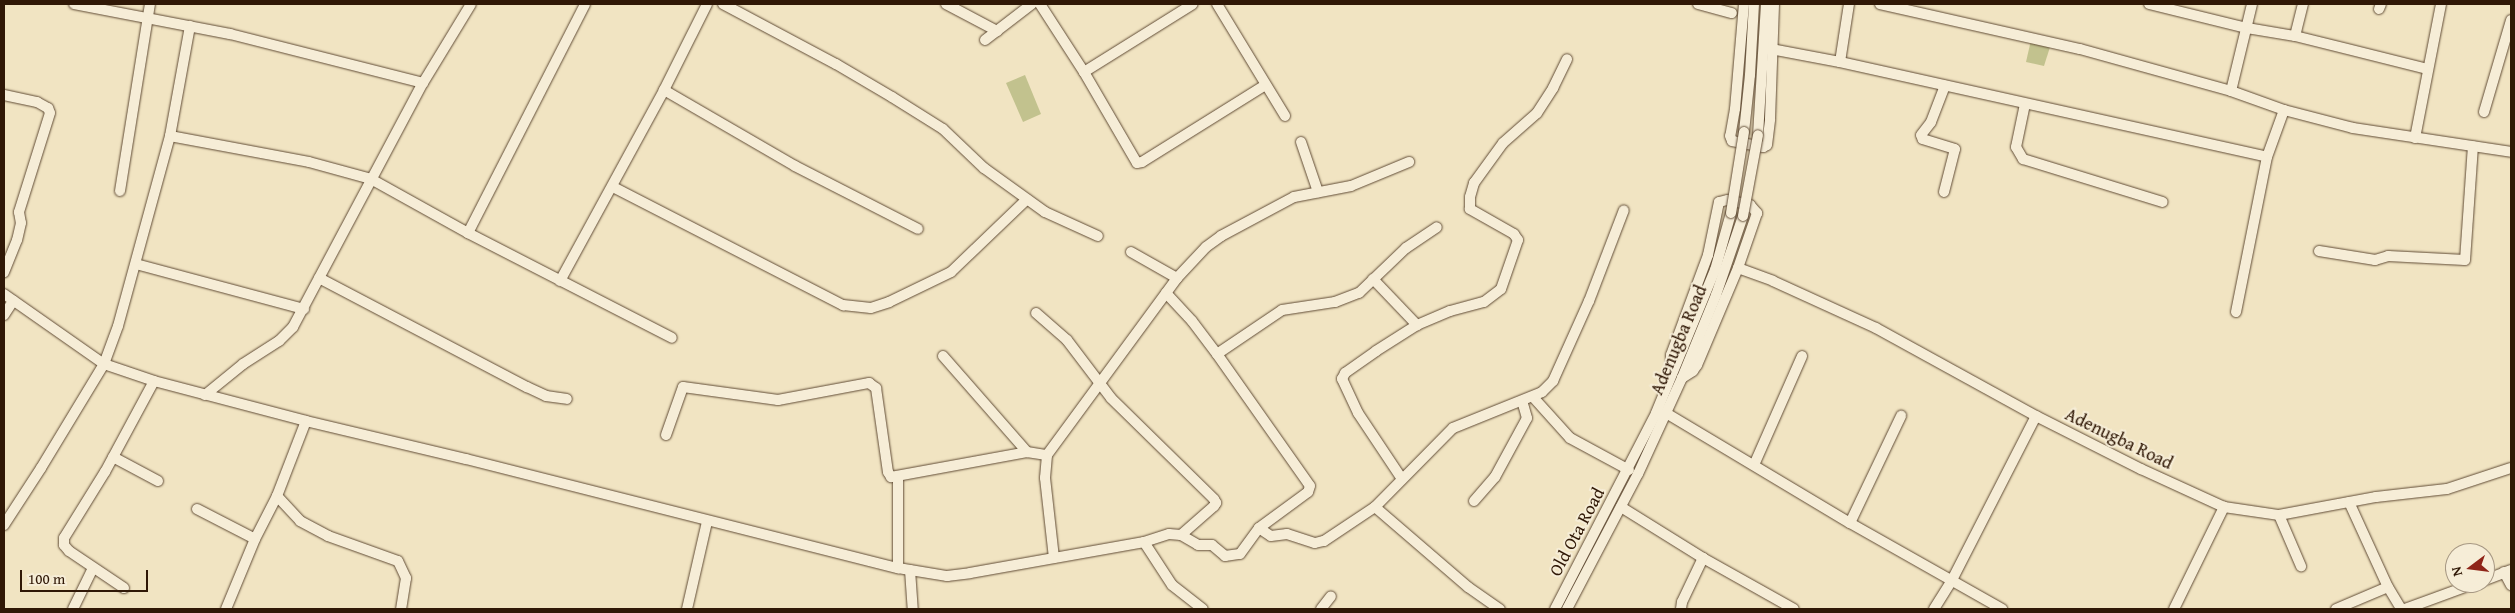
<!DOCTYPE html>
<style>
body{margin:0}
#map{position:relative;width:2515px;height:613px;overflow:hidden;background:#f1e4c2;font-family:"Gentium Book Plus",serif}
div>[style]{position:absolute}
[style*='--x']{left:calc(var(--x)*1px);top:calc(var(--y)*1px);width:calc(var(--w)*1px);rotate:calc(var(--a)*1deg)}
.green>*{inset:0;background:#c2c28e}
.roads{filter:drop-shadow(0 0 1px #604b35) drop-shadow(0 0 1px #604b35)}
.minor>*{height:10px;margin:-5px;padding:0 5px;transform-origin:5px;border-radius:5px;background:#f6edd7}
.bridges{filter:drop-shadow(0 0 1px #604b35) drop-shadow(0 0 1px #604b35)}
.minor-bridge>*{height:10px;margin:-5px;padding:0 5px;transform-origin:5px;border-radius:5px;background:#f6edd7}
span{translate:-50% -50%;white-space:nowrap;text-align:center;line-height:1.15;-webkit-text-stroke:4px #f6edd7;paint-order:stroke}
.street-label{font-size:18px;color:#301806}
.frame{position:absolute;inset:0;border:5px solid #301806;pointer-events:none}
.north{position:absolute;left:2445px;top:543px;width:50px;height:50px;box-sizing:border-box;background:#f6edd7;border:1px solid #a79883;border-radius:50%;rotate:255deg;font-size:14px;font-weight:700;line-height:20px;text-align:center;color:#301806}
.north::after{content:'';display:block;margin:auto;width:18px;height:22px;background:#8f2418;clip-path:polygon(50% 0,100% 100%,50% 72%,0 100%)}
.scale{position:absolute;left:20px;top:570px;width:128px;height:22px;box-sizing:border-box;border:2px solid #301806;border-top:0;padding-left:6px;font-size:15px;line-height:18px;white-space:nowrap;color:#301806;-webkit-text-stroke:4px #f6edd7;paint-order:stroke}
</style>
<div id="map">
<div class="green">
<div style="clip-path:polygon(2031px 40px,2050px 47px,2044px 66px,2026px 62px)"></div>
<div style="clip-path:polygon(1025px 75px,1041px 114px,1023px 122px,1006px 83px)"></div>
</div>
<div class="roads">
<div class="minor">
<div style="--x:74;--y:4;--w:159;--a:10.9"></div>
<div style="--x:230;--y:34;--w:199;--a:14.2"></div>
<div style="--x:723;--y:4;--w:128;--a:28"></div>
<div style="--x:836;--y:64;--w:65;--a:30.5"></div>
<div style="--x:892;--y:97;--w:60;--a:32.1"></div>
<div style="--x:943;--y:129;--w:57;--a:43.6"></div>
<div style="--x:984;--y:168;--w:75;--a:35.8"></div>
<div style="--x:1045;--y:212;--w:58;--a:24.4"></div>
<div style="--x:946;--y:4;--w:58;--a:27.9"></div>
<div style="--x:1040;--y:4;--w:81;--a:57.1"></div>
<div style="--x:1084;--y:72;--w:105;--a:59.8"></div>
<div style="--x:1137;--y:163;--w:5;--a:-11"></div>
<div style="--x:1142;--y:162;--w:145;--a:-32"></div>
<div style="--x:1217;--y:4;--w:131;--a:58.7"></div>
<div style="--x:1698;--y:4;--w:35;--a:15"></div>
<div style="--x:1744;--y:4;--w:105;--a:94.9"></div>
<div style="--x:1735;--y:109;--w:27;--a:100"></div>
<div style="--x:1730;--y:136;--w:5;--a:68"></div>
<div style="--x:1732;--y:141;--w:32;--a:11"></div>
<div style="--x:1763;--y:147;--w:4;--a:-27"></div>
<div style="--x:1767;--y:145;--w:26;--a:-83"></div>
<div style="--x:1770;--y:119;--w:115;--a:-88"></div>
<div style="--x:1880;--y:4;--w:205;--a:12.7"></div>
<div style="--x:2080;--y:49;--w:157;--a:15.5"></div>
<div style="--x:2231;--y:91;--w:56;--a:19.7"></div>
<div style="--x:2284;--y:110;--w:71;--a:14.6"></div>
<div style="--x:2353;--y:128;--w:160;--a:8.6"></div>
<div style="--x:2149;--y:4;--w:101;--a:13.8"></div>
<div style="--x:2247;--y:28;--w:49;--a:9.5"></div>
<div style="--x:2295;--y:36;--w:136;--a:14"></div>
<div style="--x:2379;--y:9;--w:5;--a:-68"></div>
<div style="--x:2295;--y:36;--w:33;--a:-76"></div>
<div style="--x:985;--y:40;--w:59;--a:-37.5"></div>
<div style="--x:1771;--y:49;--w:70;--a:10.7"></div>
<div style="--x:1840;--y:62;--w:437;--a:12.5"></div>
<div style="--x:1840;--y:62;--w:59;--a:-81.2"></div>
<div style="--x:1084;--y:72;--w:128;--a:-32"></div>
<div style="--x:664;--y:90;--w:151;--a:30.1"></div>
<div style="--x:795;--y:166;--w:138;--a:27.1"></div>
<div style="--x:2231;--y:91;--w:89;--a:-76.4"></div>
<div style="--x:4;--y:95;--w:34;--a:12"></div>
<div style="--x:37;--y:102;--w:13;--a:29"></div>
<div style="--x:48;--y:108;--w:5;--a:68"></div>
<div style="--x:50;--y:113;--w:104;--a:107.4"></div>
<div style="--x:19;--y:212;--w:11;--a:80"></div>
<div style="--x:21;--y:223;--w:17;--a:103"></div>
<div style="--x:17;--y:240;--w:35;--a:112"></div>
<div style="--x:2025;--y:104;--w:44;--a:101.8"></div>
<div style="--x:2016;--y:147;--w:14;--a:60"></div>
<div style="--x:2023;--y:159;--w:146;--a:17.1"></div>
<div style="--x:2484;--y:112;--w:96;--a:-73.6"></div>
<div style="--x:1744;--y:132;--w:57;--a:-84"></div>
<div style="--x:1750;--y:75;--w:71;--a:-86.8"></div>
<div style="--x:1758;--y:135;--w:131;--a:-86.5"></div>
<div style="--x:170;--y:136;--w:141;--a:10.6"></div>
<div style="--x:309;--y:162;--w:64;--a:15.3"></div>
<div style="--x:371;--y:179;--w:111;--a:29.1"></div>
<div style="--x:468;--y:233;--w:229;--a:27.2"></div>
<div style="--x:2415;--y:138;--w:136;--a:-79"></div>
<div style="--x:1301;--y:142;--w:53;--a:71.2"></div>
<div style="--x:613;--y:187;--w:259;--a:27.2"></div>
<div style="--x:843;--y:305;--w:28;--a:6"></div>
<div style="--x:871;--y:308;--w:19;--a:-18"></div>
<div style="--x:889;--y:302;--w:69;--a:-25.8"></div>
<div style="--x:951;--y:272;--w:105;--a:-43.8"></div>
<div style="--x:120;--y:191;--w:189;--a:-80.9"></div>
<div style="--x:1944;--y:192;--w:44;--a:-75.7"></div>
<div style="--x:1955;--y:149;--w:34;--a:-163"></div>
<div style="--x:1923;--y:139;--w:4;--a:-117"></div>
<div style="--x:1921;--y:135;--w:16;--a:-52"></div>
<div style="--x:1931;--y:122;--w:39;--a:-69"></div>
<div style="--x:468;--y:233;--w:257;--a:-62.9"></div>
<div style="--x:2319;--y:251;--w:57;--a:9.1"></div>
<div style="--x:2375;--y:260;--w:14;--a:-17"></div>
<div style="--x:2388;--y:256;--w:77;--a:3"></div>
<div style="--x:2465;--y:260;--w:114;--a:-86"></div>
<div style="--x:1131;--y:252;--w:53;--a:29.5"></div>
<div style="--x:136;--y:264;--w:174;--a:15"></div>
<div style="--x:1738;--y:268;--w:37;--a:20"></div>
<div style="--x:1773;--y:281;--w:113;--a:24.5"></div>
<div style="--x:1876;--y:328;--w:183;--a:28.8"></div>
<div style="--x:2036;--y:416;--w:118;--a:26.8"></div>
<div style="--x:2141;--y:469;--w:91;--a:24.6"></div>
<div style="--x:2224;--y:507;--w:56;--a:8.3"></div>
<div style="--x:2279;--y:515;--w:99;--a:-10.5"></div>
<div style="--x:2376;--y:497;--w:71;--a:-6.4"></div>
<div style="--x:2447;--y:489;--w:67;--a:-18.2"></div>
<div style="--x:319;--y:278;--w:235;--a:27.7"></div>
<div style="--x:527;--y:387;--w:21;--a:25"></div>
<div style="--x:546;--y:396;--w:21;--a:8"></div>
<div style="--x:1373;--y:279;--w:64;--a:46.3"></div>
<div style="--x:560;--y:281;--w:217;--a:-61.4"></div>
<div style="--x:664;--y:90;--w:96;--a:-63.4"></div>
<div style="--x:1166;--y:293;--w:38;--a:47"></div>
<div style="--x:1192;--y:321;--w:41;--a:52.9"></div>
<div style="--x:1217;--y:354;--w:161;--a:54.8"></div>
<div style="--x:1310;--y:486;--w:6;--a:108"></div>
<div style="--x:1308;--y:492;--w:61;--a:143.7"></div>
<div style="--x:4;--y:294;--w:122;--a:35"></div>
<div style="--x:104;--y:364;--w:53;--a:18.8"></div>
<div style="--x:154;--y:381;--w:157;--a:14.7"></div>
<div style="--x:306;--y:421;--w:164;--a:13.4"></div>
<div style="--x:466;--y:459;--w:446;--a:14.2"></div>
<div style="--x:898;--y:568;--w:50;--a:9.3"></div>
<div style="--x:947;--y:576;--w:23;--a:-7"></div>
<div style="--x:970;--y:573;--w:177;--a:-10.1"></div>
<div style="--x:1144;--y:542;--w:26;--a:-18"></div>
<div style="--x:1169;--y:534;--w:12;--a:5"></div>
<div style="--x:1181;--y:535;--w:44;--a:-41.3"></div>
<div style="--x:1214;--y:506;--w:4;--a:-56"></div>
<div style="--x:1216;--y:503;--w:4;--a:-117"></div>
<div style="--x:1214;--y:499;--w:144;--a:-135.6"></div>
<div style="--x:1111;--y:398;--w:73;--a:-127.2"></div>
<div style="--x:1067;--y:340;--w:41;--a:-138.9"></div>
<div style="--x:2236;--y:312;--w:158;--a:-78.7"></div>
<div style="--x:2267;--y:157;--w:50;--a:-70.1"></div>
<div style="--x:4;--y:315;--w:17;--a:-57"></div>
<div style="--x:1217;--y:354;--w:78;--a:-34.1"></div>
<div style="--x:1282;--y:310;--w:54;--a:-8.6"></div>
<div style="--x:1335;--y:302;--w:26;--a:-21"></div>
<div style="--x:1359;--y:293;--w:65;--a:-43.8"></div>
<div style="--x:1406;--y:248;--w:37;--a:-34"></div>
<div style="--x:943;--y:356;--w:128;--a:48.8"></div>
<div style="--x:1671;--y:363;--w:8;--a:-90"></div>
<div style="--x:1671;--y:355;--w:107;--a:-69.7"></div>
<div style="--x:1708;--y:255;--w:54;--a:-78.3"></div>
<div style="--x:1719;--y:202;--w:9;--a:-13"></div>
<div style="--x:1728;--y:200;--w:23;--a:13"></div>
<div style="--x:1750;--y:205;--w:11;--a:49"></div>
<div style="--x:1757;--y:213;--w:58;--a:109.1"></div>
<div style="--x:1738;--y:268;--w:105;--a:112.9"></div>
<div style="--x:1697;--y:365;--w:7;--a:124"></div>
<div style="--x:1693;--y:371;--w:13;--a:148"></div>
<div style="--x:205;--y:395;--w:49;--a:-39.2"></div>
<div style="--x:243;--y:364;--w:43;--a:-32.6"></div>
<div style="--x:279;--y:341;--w:20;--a:-45"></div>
<div style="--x:293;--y:327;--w:276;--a:-62"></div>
<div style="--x:423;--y:83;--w:92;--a:-58.7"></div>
<div style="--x:1533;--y:397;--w:55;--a:47.9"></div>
<div style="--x:1570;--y:438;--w:67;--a:28.5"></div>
<div style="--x:1666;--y:413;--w:214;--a:30.9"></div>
<div style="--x:1850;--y:523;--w:175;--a:29.5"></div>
<div style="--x:666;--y:435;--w:51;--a:-70.5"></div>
<div style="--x:683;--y:387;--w:96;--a:7.8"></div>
<div style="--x:778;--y:400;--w:93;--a:-10.6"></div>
<div style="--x:869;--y:383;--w:9;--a:36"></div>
<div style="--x:876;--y:388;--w:85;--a:81.9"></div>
<div style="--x:888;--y:472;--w:6;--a:59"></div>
<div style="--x:891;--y:477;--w:138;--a:-10.4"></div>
<div style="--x:1027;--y:452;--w:20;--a:9"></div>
<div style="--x:113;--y:457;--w:51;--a:28.1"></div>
<div style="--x:1754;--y:465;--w:119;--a:-66.2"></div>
<div style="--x:1402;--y:479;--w:79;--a:-123.7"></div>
<div style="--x:1358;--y:413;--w:38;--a:-115"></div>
<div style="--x:1342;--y:379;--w:7;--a:-63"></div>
<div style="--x:1345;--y:373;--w:38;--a:-35"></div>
<div style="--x:1376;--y:351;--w:49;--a:-32.4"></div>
<div style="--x:1417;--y:325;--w:36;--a:-23"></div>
<div style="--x:1450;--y:311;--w:35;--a:-15"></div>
<div style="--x:1484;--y:302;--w:21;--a:-37"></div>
<div style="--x:1501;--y:289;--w:52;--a:-70.9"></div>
<div style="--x:1518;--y:240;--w:7;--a:-124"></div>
<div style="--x:1514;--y:234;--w:51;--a:-150.4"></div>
<div style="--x:1470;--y:209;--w:12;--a:-90"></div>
<div style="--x:1470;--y:197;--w:15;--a:-74"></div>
<div style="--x:1474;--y:183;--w:49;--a:-54.1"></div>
<div style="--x:1503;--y:143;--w:45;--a:-41.4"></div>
<div style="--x:1537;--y:113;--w:30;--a:-57"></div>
<div style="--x:1553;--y:88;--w:32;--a:-64"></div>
<div style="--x:277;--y:496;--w:34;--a:47"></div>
<div style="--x:300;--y:521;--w:32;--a:28"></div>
<div style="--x:328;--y:536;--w:74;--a:19.7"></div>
<div style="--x:398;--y:561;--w:19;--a:65"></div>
<div style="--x:406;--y:578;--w:31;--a:99"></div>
<div style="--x:1474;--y:501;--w:32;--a:-49"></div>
<div style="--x:1495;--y:477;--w:67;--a:-61.5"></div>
<div style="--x:1527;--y:418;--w:18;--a:-106"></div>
<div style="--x:2349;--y:502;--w:94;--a:65.4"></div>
<div style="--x:2388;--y:587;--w:26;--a:59"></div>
<div style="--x:1375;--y:507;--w:123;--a:40.7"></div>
<div style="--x:1468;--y:587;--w:39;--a:35"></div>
<div style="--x:1621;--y:507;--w:97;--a:31.9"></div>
<div style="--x:1703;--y:558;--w:104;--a:29.3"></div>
<div style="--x:197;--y:509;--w:65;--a:27.3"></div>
<div style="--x:2279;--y:515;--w:56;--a:66.7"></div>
<div style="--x:1850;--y:523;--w:119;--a:-64.5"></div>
<div style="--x:4;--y:525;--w:68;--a:-57"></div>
<div style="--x:41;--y:468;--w:122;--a:-58.8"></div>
<div style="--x:104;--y:364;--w:40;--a:-69.8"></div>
<div style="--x:118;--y:326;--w:197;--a:-74.7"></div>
<div style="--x:170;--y:136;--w:112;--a:-79.7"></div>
<div style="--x:1181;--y:535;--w:20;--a:30"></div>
<div style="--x:1198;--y:545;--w:14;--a:0"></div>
<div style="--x:1212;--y:545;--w:17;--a:40"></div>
<div style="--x:1225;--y:556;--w:15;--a:-8"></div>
<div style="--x:1240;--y:554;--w:32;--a:-54"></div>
<div style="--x:1259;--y:528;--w:14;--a:34"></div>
<div style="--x:1271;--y:536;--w:16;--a:-7"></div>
<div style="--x:1287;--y:534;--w:29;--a:18"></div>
<div style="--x:1315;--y:543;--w:9;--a:-13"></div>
<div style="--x:1324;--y:541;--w:61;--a:-33.7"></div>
<div style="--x:1375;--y:507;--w:111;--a:-45.4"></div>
<div style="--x:1453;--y:428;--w:96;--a:-22"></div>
<div style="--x:1542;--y:392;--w:16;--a:-45"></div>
<div style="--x:1553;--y:381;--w:88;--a:-65.8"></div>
<div style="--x:1589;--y:301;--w:97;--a:-69"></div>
<div style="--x:1144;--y:542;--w:51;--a:56.9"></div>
<div style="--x:1172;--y:585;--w:39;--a:38"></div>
<div style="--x:1054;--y:558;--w:81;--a:-96.4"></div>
<div style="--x:1045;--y:478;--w:23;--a:-85"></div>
<div style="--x:1047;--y:455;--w:220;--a:-53.7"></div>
<div style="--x:1177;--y:278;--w:42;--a:-46.9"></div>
<div style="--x:1206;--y:247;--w:19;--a:-36"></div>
<div style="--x:1221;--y:236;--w:83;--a:-28.1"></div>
<div style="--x:1294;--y:197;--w:58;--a:-10.9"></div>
<div style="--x:1351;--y:186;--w:63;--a:-22.5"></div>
<div style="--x:898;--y:568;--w:92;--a:-90"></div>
<div style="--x:910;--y:570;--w:39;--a:86"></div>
<div style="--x:2504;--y:572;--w:15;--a:62"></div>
<div style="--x:2485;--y:580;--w:28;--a:-21"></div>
<div style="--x:124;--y:588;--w:66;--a:-146.1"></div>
<div style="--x:69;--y:551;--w:8;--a:-130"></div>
<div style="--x:64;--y:545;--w:7;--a:-90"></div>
<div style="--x:64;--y:538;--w:78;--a:-58.2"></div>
<div style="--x:105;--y:472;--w:103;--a:-61.7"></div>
<div style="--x:73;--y:609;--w:46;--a:-64"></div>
<div style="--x:226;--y:609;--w:76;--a:-67.5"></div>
<div style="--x:255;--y:539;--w:48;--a:-62.9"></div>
<div style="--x:277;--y:496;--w:80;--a:-68.9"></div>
<div style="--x:687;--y:609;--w:89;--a:-77.1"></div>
<div style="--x:1321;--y:609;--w:16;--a:-52"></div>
<div style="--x:1555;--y:609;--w:220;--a:-62.7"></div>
<div style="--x:1656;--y:413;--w:155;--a:-67.6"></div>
<div style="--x:1715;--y:270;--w:59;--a:-74.3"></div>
<div style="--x:1567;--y:609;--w:153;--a:-62.3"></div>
<div style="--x:1638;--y:474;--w:106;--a:-65.4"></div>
<div style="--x:1682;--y:378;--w:90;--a:-67.7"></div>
<div style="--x:1716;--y:295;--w:83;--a:-71.1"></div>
<div style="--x:1681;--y:609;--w:7;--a:-82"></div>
<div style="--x:1682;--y:602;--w:49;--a:-64.5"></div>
<div style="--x:1934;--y:609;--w:32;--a:-58"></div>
<div style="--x:1951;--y:582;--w:186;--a:-62.9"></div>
<div style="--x:2174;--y:609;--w:114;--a:-63.9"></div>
<div style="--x:2336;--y:609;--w:56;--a:-22.9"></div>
<div style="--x:2405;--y:609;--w:76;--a:-20.1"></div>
</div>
</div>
<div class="bridges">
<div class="minor-bridge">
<div style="--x:1731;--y:213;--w:82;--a:-80.9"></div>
<div style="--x:1743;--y:216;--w:82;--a:-79.5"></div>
</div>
</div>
<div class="street-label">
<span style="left:1679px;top:340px;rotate:-67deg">Adenugba Road</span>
<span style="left:2119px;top:439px;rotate:26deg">Adenugba Road</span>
<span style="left:1577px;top:532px;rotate:-62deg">Old Ota Road</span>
</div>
<div class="frame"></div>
<div class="north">N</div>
<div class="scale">100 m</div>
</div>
